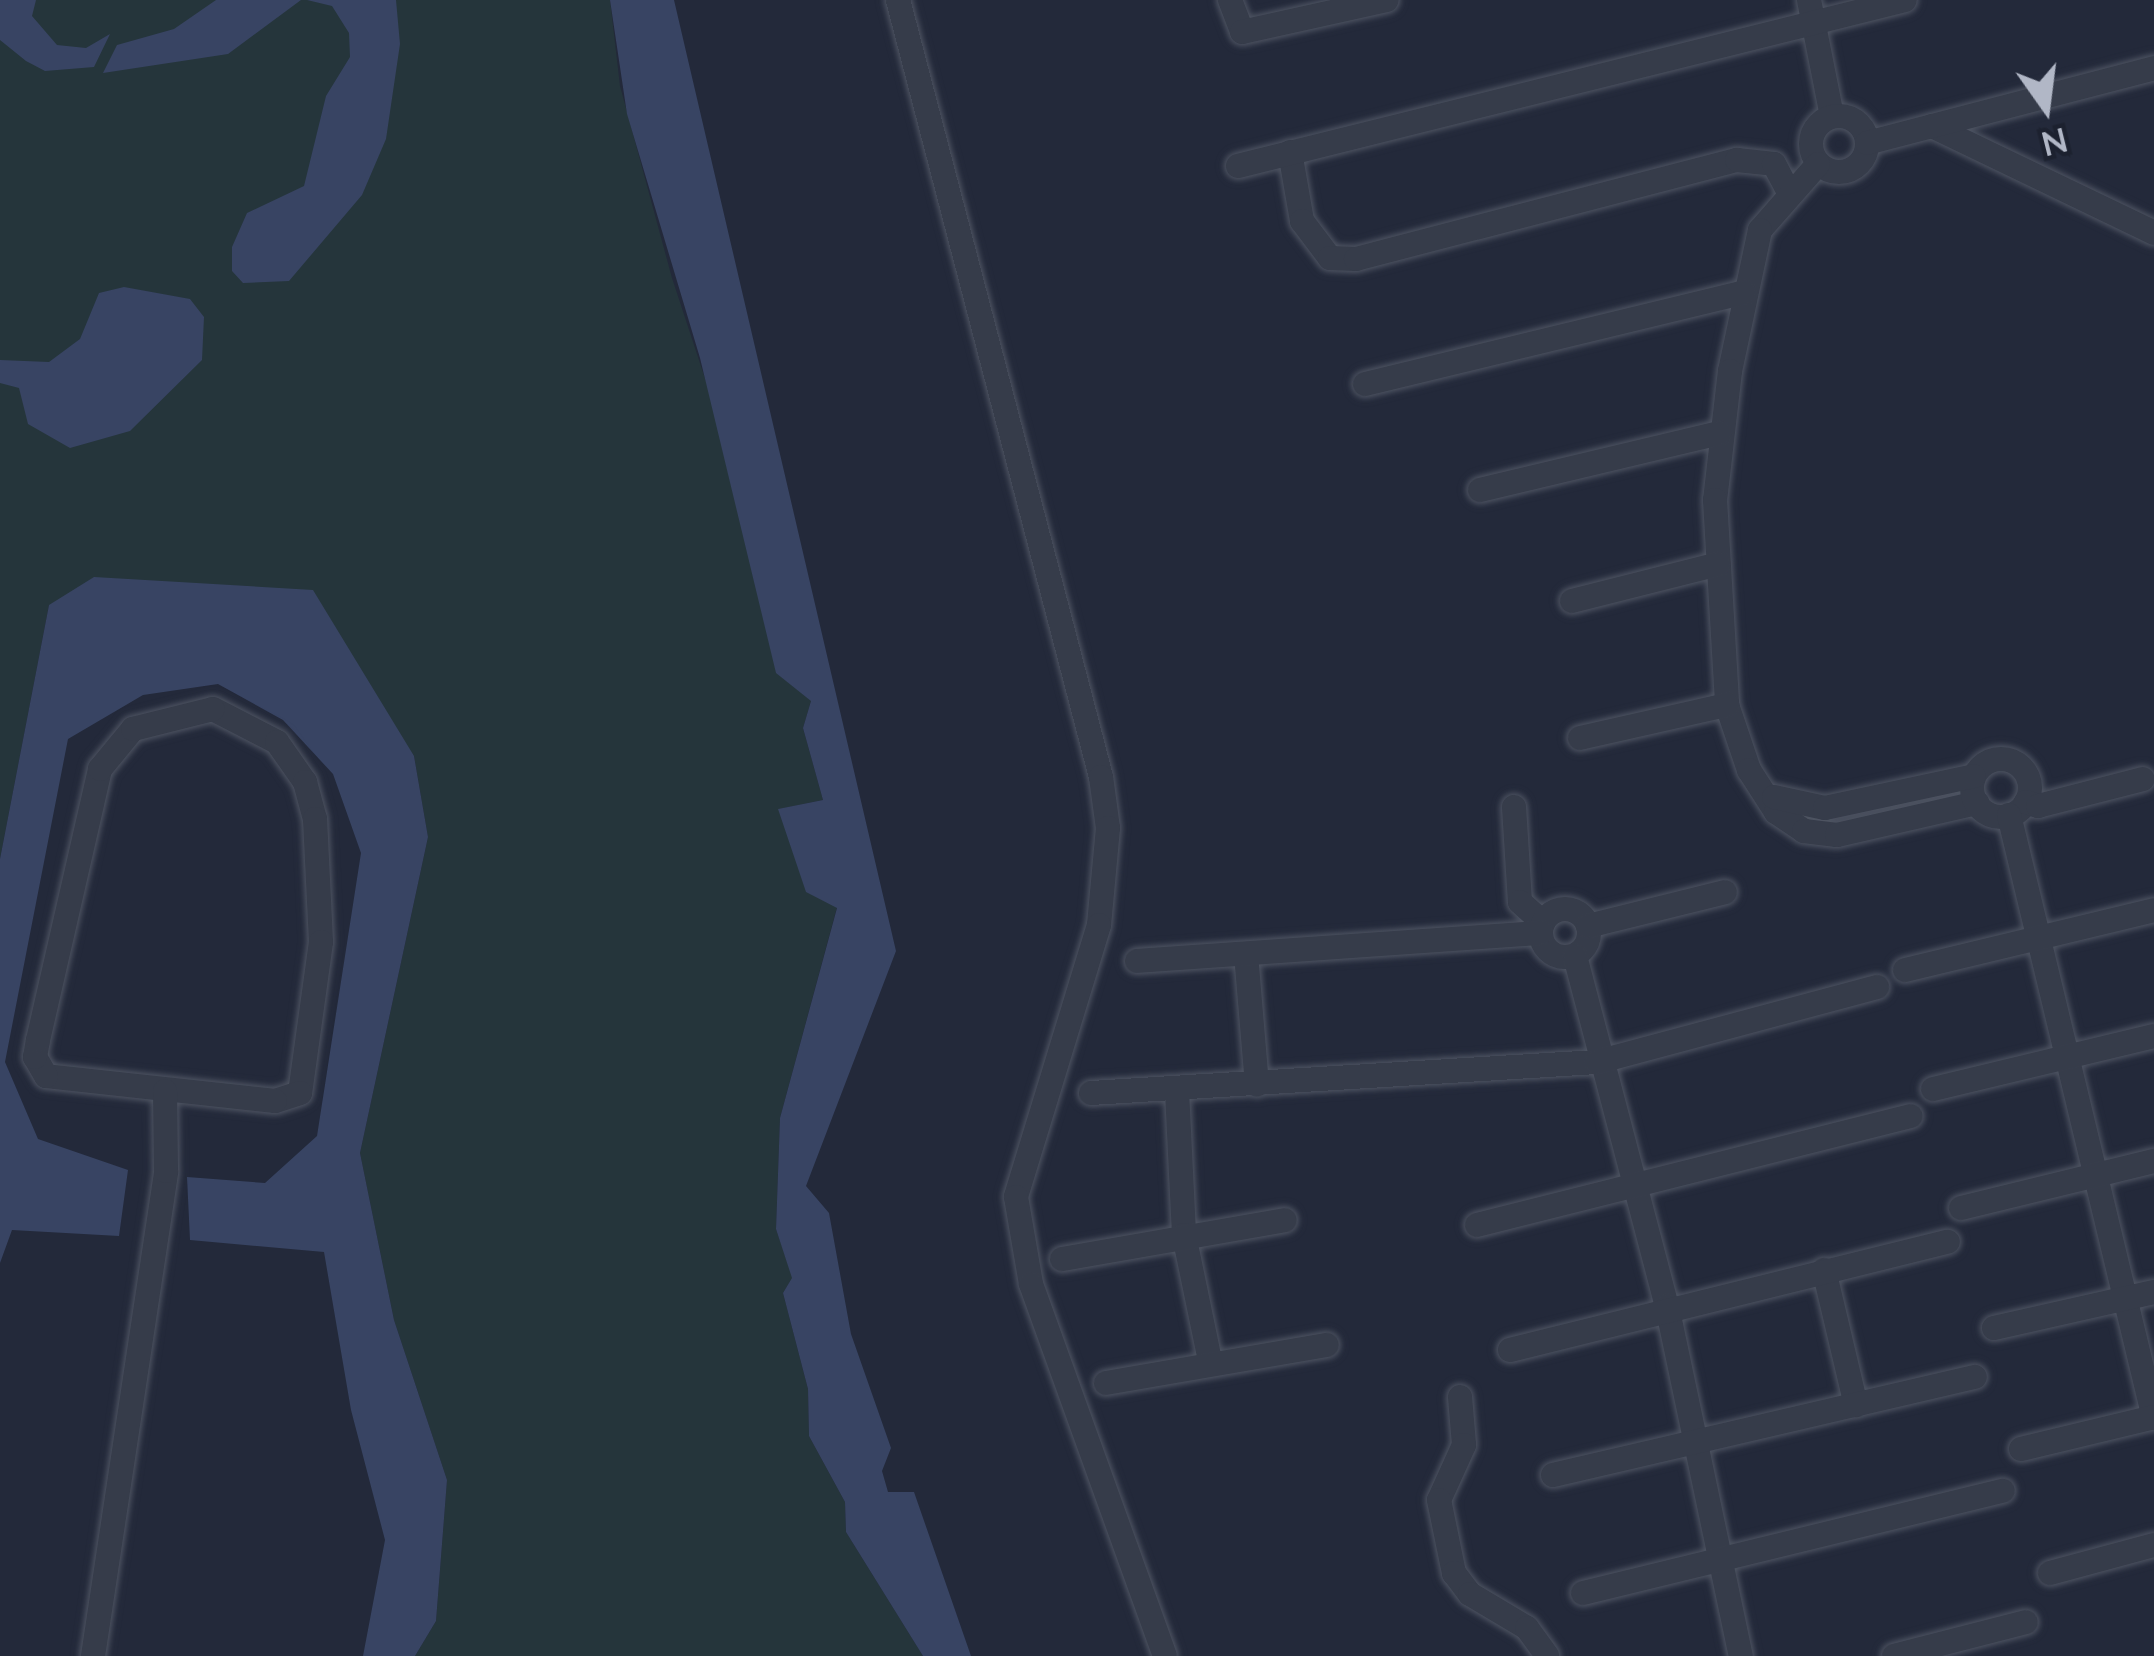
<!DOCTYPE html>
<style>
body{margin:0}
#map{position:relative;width:2154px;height:1656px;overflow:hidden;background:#23293a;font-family:Lato,sans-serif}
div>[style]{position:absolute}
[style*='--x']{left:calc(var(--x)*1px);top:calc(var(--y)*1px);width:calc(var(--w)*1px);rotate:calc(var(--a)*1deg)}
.green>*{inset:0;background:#25353b}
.water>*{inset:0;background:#384463}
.roads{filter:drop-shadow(0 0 3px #4e5462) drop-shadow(0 0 3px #4e5462)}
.street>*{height:24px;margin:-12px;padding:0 12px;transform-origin:12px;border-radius:12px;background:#363c4a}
.street>.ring{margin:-12px;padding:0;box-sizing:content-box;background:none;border:24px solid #363c4a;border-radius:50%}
span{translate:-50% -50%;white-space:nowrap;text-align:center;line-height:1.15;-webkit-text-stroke:9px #1c212f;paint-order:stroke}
.north{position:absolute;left:1986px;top:48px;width:120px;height:120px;-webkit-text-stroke:9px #1c212f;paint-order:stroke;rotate:166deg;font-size:33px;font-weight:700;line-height:48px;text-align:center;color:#b1b7c6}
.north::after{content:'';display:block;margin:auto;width:42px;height:54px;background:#b1b7c6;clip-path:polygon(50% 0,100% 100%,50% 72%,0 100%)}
</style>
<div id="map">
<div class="green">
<div style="clip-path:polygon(0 0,610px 0,620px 86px,672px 278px,811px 701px,803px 728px,823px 800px,779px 809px,837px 907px,780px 1118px,776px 1229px,793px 1278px,783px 1293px,808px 1389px,809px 1436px,845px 1502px,846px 1532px,923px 1656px,415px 1656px,436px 1621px,447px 1480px,394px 1320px,360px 1153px,428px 837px,414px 756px,49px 605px,0 859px)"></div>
</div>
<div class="water">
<div style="clip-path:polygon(0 0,36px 0,32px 16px,57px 45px,86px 48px,110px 34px,94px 67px,45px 71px,26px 61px,0 40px)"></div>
<div style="clip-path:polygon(216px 0,301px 0,228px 54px,103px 73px,117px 45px,174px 29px)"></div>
<div style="clip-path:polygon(307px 0,396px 0,400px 44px,386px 139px,362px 195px,289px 281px,243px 283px,232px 271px,232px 247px,247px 213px,304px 186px,326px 96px,350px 57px,349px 33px,332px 6px)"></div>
<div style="clip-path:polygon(610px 0,674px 0,896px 951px,806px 1186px,829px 1213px,851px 1334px,891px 1448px,882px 1471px,888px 1492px,914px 1492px,971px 1656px,923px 1656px,846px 1532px,845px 1502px,809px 1436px,808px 1389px,783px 1293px,792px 1278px,776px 1229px,780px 1118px,837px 908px,806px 892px,778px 809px,823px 800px,803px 728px,811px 701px,776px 673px,700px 358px,627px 114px)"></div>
<div style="clip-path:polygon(124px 287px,190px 299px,204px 317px,202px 360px,130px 431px,70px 448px,28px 424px,19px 388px,0 383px,0 360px,49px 362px,80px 339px,99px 293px)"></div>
<div style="clip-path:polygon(94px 577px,313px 590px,414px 756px,428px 837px,360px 1153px,394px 1320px,447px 1480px,436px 1621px,415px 1656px,363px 1656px,385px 1540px,351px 1410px,324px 1252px,190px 1240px,187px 1177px,265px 1183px,317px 1136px,361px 853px,333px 774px,283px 720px,218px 684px,143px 695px,68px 739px,5px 1062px,38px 1139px,128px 1170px,119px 1236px,12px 1230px,0 1263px,0 859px,49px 605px)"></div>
</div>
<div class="roads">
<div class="street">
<div style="--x:898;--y:0;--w:803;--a:75.36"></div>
<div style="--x:1101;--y:777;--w:51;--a:82.2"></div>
<div style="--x:1108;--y:828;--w:97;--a:95.3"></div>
<div style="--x:1099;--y:925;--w:284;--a:107"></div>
<div style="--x:1016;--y:1197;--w:88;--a:80.2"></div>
<div style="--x:1031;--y:1284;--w:395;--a:70.2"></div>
<div style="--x:1230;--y:0;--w:34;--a:69"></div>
<div style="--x:1242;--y:32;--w:148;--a:-12.5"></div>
<div style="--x:1809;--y:0;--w:118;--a:78.8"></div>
<div class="ring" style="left:1811px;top:116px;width:32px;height:32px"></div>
<div style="--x:1932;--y:126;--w:246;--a:25.7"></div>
<div style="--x:1867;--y:143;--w:297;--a:-14.6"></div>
<div style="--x:1290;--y:152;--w:70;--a:80.1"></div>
<div style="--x:1302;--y:221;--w:46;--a:52.9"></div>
<div style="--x:1330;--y:258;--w:26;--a:2"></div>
<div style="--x:1356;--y:259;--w:394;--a:-14.6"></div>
<div style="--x:1737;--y:160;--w:37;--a:6"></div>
<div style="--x:1774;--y:164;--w:34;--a:62"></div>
<div style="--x:1818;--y:164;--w:88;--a:131.3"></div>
<div style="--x:1760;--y:230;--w:144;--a:102"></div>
<div style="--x:1730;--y:371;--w:130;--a:96.6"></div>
<div style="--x:1715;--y:500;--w:205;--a:86.6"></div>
<div style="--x:1727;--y:705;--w:69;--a:71.3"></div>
<div style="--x:1749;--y:770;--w:50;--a:57.3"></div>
<div style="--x:1776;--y:812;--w:34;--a:34"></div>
<div style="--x:1804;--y:831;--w:33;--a:7"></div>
<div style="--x:1837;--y:835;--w:144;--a:-12.9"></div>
<div style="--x:1238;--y:166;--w:687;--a:-13.98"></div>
<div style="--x:1365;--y:384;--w:390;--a:-13.6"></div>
<div style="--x:1480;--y:490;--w:246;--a:-13.4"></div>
<div style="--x:1572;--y:601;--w:151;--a:-14.2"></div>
<div style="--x:213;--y:709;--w:72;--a:27.3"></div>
<div style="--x:277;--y:742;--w:49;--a:55"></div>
<div style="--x:305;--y:782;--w:38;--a:75"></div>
<div style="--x:315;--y:819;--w:123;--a:87.2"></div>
<div style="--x:321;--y:942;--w:152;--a:97.9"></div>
<div style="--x:300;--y:1093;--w:26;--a:162"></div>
<div style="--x:275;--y:1101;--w:230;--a:-173.8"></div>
<div style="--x:46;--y:1076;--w:22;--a:-120"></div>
<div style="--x:35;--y:1057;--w:17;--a:-80"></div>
<div style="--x:38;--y:1040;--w:278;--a:-77.1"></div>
<div style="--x:100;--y:769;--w:52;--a:-50.5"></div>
<div style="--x:133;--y:729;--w:82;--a:-14"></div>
<div style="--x:1580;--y:738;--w:151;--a:-12.7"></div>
<div class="ring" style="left:1972px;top:759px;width:34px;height:34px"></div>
<div style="--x:1774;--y:797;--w:52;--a:12.2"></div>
<div style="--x:1825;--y:808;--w:152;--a:-12.1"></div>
<div style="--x:2026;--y:802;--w:13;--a:18"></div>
<div style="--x:2038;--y:806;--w:108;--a:-14.4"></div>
<div style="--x:1514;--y:807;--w:95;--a:86.4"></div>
<div style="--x:1520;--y:902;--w:31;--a:42"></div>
<div style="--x:2009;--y:815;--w:620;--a:76.48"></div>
<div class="ring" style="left:1541px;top:909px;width:24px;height:24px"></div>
<div style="--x:1588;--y:926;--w:141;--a:-13.9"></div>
<div style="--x:1246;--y:954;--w:131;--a:85.2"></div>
<div style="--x:1575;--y:956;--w:362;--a:75.3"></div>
<div style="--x:1667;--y:1306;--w:358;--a:78.1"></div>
<div style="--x:1137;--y:961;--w:405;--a:-4"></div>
<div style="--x:1905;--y:970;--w:256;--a:-13.5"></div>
<div style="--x:1933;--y:1089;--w:227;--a:-13.5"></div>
<div style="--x:1177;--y:1091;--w:144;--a:87.2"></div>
<div style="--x:1184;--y:1235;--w:129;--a:78.3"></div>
<div style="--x:1091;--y:1093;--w:507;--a:-3.51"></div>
<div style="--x:1597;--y:1062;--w:290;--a:-15"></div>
<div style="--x:1961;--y:1208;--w:199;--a:-13.7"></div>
<div style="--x:1477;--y:1225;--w:447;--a:-14.1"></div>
<div style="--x:1062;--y:1259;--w:226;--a:-9.9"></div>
<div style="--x:1824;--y:1270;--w:139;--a:76.7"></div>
<div style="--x:1994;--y:1328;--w:164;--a:-12.7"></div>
<div style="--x:1510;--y:1350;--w:451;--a:-13.9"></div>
<div style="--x:1106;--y:1383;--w:224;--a:-9.8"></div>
<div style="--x:1460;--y:1397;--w:48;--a:85.2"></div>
<div style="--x:1464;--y:1445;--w:60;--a:114.4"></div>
<div style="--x:1439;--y:1500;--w:75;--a:78.4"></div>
<div style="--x:1454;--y:1573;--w:26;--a:53"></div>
<div style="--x:1470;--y:1594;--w:66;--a:30.8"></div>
<div style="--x:1527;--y:1628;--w:34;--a:54"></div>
<div style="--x:2021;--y:1449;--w:137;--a:-13.5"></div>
<div style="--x:1553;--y:1475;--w:433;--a:-13.1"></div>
<div style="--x:2050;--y:1573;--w:108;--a:-15.1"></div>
<div style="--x:1583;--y:1593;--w:432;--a:-13.7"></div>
<div style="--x:93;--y:1656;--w:490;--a:-81.4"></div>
<div style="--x:166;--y:1171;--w:80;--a:-90.7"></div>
<div style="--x:1894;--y:1656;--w:136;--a:-14.4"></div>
</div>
</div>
<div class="north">N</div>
</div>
